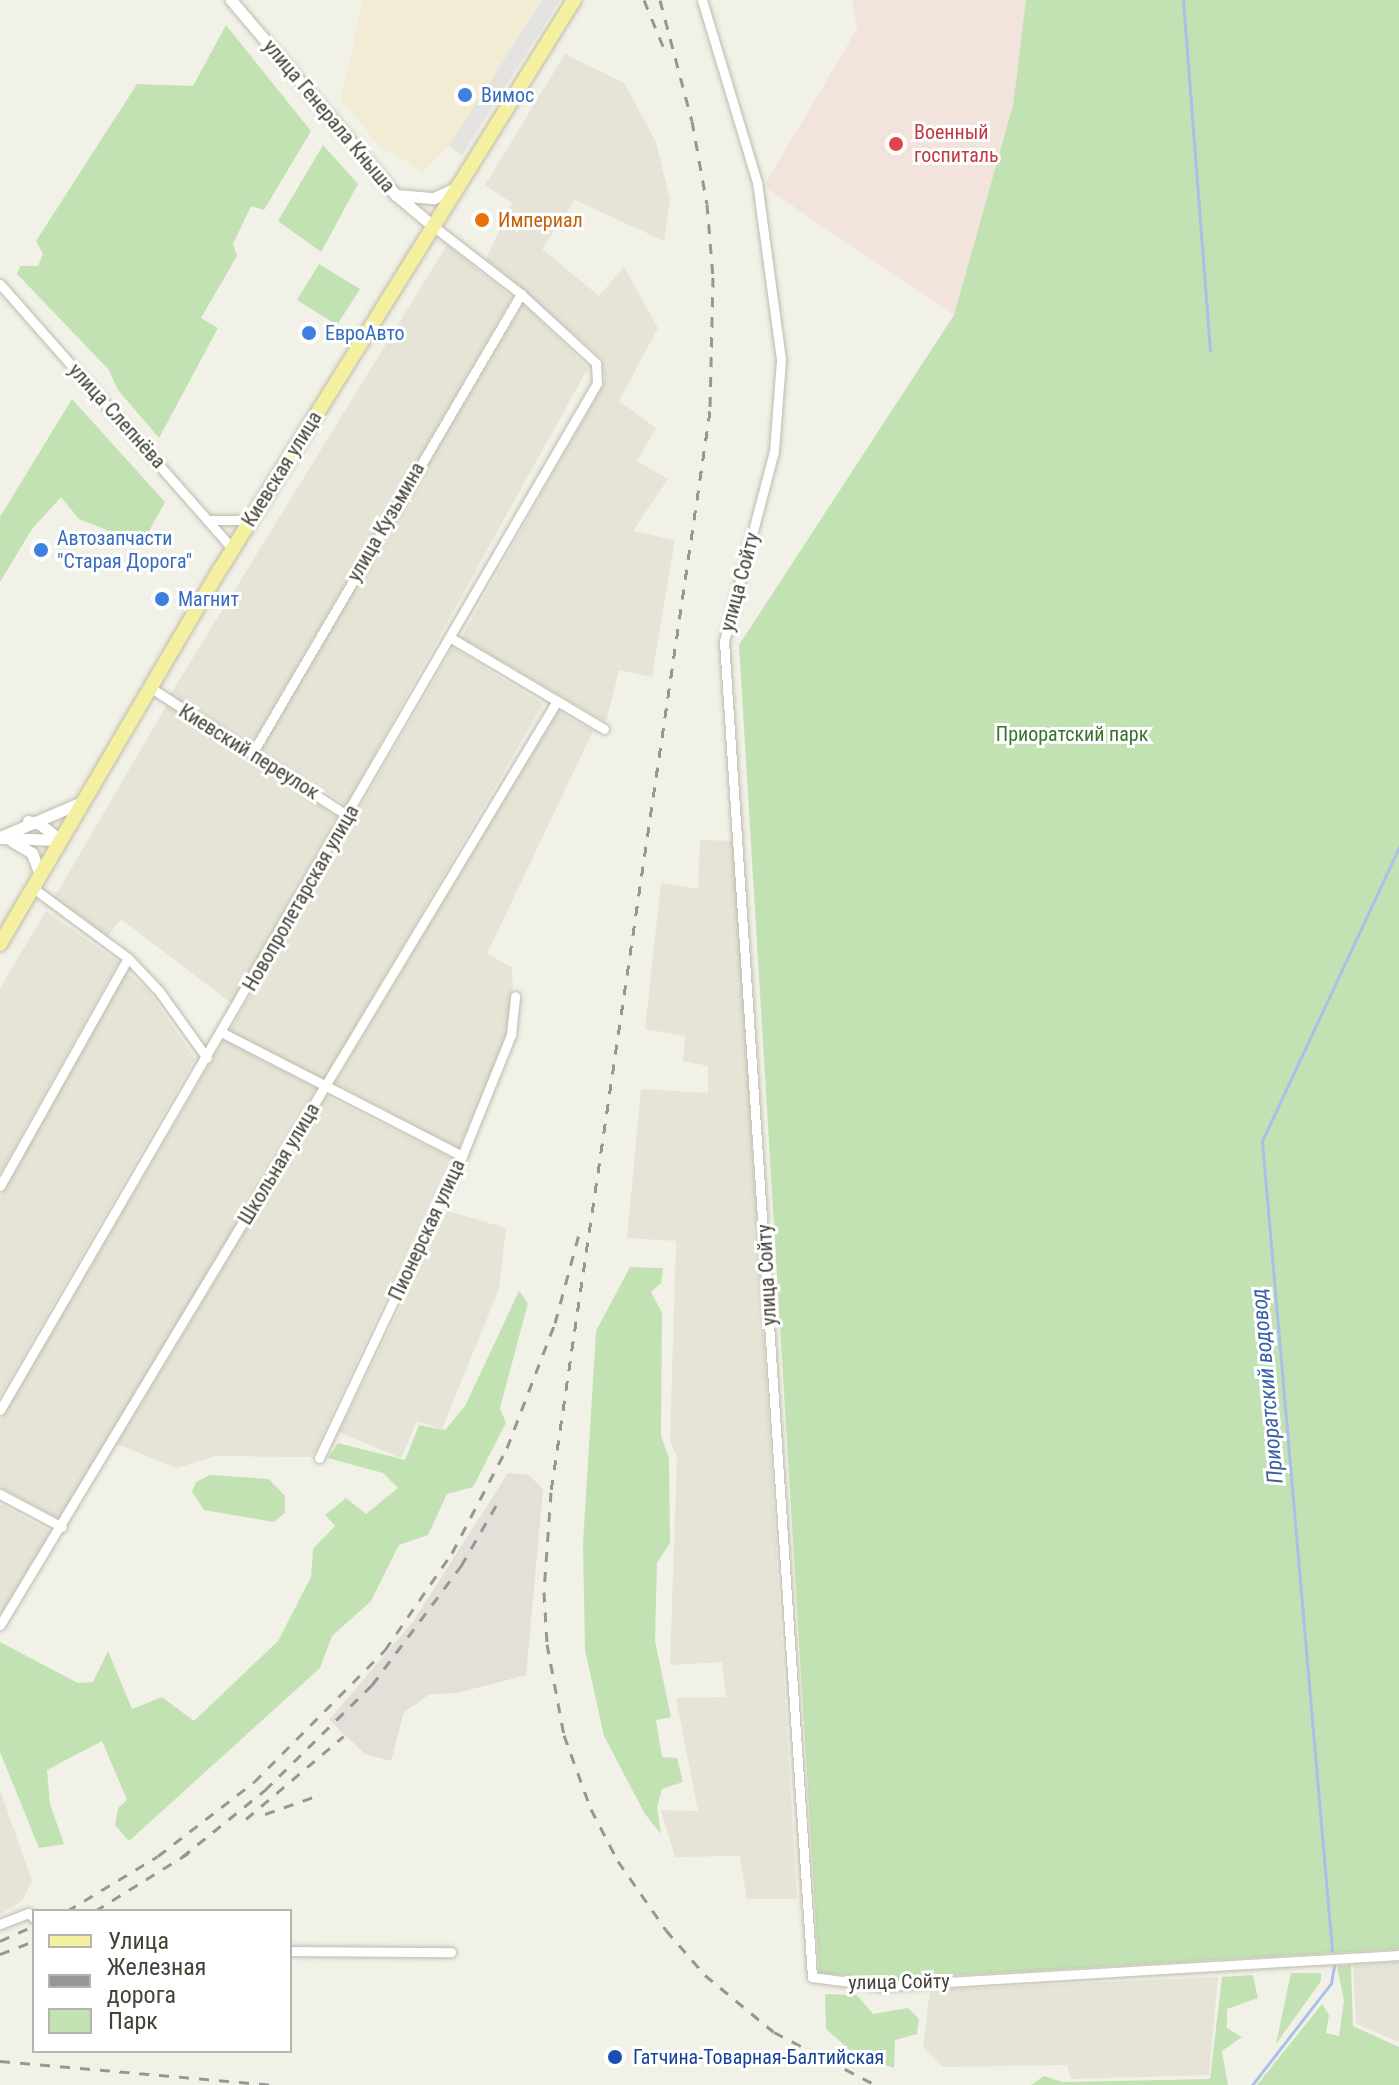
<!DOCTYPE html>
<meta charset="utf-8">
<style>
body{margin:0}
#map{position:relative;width:1399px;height:2085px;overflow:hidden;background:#f2f1e8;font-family:"Roboto Condensed",sans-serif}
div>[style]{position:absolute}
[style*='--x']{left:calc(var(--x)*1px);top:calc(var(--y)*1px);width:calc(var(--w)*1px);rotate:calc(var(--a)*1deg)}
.residential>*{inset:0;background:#e5e4d6}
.commercial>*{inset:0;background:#f2ecd5}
.industrial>*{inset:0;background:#e2e0d9}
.medical>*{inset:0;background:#f2e4dc}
.green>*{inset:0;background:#c3e2b4}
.parking>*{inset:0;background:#e4e3df}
.stream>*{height:3px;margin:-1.5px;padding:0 1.5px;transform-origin:1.5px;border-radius:1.5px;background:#aac0e9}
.roads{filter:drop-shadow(0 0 2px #bdbbab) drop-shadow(0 0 2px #bdbbab)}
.minor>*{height:9px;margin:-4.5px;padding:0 4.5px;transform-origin:4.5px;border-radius:4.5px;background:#fff}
.tertiary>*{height:11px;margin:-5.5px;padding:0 5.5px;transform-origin:5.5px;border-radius:5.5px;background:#fff}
.primary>*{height:14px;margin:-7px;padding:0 7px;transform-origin:7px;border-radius:7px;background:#f4f09f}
.rail>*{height:3px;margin-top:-1.5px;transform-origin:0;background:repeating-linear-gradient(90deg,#969696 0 10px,transparent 0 20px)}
.dots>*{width:22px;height:22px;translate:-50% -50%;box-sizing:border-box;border:4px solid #fff;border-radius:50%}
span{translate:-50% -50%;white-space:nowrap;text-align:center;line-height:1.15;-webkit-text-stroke:6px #fff;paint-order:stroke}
.shop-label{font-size:20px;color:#366cbe}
.left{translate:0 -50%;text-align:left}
.street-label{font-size:20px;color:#454337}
.health-label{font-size:20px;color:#be3a42}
.food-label{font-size:20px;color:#c56008}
.park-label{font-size:20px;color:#397130}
.transit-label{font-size:20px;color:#164399}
.water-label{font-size:22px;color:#3b60a6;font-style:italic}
.legend{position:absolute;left:32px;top:1909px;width:260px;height:144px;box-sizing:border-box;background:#fff;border:2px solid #b5b4af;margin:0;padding:10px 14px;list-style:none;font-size:24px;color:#454337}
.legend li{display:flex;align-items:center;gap:16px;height:40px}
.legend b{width:40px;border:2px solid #b5b4af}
</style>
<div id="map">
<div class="residential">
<div style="clip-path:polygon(565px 54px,624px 83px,656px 142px,670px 200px,664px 241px,575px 200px,542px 249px,599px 296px,624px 267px,658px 328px,619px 401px,656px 428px,637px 461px,668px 479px,633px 531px,675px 540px,652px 677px,619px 670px,606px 722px,461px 638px,605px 381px,602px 358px,486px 259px,512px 203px,485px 185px)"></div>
<div style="clip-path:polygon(447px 245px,512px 298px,251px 745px,170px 695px)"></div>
<div style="clip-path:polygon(523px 304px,588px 368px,346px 805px,260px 750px)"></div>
<div style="clip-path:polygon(453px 648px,543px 704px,323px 1083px,229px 1032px)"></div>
<div style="clip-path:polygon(168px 703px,340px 819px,231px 1003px,121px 919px,107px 937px,54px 898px)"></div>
<div style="clip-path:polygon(557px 711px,593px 731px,487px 954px,512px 967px,514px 1024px,458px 1149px,335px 1083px)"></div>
<div style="clip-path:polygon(700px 840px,734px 841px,797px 1899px,747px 1899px,740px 1856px,675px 1857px,661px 1810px,698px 1811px,676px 1698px,726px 1697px,722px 1662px,670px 1665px,677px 1457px,670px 1441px,676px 1241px,627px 1238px,641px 1089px,708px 1093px,708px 1066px,683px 1061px,685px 1036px,645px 1029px,661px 883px,698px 889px)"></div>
<div style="clip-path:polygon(46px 911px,118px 962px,0 1173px,0 988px)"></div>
<div style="clip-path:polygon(126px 972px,147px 989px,195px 1059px,0 1396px,0 1196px)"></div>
<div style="clip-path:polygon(224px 1040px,317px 1089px,61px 1520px,0 1487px,0 1421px)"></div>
<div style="clip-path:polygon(326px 1096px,451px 1158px,312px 1457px,215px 1456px,177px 1468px,117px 1444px)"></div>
<div style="clip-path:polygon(448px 1211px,506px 1228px,499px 1289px,442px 1429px,417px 1421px,401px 1458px,339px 1432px)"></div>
<div style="clip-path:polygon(0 1504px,51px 1532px,0 1615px)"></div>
<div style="clip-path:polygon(0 1790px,32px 1881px,22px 1901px,0 1914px)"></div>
<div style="clip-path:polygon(1399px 1962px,1399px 2042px,1356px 2024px,1353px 1965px)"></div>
<div style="clip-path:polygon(1218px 1977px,1209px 2075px,1071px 2079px,1067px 2065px,943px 2067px,923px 2047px,930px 1990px)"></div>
</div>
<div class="commercial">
<div style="clip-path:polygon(363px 0,542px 0,449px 146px,423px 172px,379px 146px,341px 99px)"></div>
</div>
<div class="industrial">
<div style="clip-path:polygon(508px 1473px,529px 1475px,543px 1489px,526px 1675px,457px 1693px,430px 1694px,404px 1712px,391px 1761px,365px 1754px,329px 1720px,412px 1623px)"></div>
</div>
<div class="medical">
<div style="clip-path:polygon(852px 0,1026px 0,1013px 105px,954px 315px,769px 190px,766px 182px,857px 29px)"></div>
</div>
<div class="green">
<div style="clip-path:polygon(1026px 0,1399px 0,1399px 1949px,897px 1979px,819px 1973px,739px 645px,954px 315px,1013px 105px)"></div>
<div style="clip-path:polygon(226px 25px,311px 131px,264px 210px,251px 206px,233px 244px,237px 256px,201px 318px,218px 328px,159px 438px,118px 390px,109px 370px,17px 274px,20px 266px,38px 266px,43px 254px,36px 241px,137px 84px,193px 86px)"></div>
<div style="clip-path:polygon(323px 145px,358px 184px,321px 252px,278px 221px)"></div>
<div style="clip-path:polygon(319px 264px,360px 289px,337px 325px,297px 300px)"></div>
<div style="clip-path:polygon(72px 399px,165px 502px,142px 544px,79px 519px,61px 497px,32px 529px,0 582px,0 517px)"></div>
<div style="clip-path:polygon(630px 1267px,663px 1268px,661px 1283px,651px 1292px,662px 1313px,661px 1436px,669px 1458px,670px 1543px,657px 1563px,655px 1641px,671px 1717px,656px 1720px,662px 1757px,677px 1758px,683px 1782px,662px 1789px,657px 1807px,661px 1834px,645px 1814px,604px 1736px,585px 1650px,583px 1544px,596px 1331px)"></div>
<div style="clip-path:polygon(519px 1291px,528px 1303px,500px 1408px,506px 1423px,473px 1487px,447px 1494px,428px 1535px,399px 1545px,371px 1601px,332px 1636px,320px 1668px,129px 1841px,115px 1825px,118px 1808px,127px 1800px,102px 1741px,47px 1770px,50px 1804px,64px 1844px,39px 1848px,0 1752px,0 1642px,78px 1683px,93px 1682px,108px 1651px,132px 1709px,162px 1697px,194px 1721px,278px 1641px,311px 1577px,313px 1549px,335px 1526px,325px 1515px,346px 1498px,366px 1514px,398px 1488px,383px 1473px,328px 1458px,338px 1443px,405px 1460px,419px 1425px,445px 1430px,465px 1406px)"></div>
<div style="clip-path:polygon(210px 1475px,269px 1479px,285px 1496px,285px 1513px,274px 1522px,204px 1510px,192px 1492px,196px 1482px)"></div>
<div style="clip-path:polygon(1351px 1965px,1353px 2026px,1399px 2047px,1399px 2085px,1257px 2085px,1322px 2004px,1329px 2015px,1326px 2033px,1339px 2036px,1344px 2001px,1337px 1966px)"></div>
<div style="clip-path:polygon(1291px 1973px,1321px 1973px,1321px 1981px,1276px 2044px)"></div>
<div style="clip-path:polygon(1253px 1975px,1258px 1998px,1227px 2009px,1227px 2028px,1242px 2037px,1222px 2051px,1228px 2085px,1031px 2085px,1044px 2076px,1063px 2082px,1210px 2079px,1222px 1977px)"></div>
<div style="clip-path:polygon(825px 1994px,857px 1995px,873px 2014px,908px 2008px,919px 2019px,917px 2034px,895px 2040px,894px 2068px,854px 2054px,826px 2029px)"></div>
</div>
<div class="parking">
<div style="clip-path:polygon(542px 0,560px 0,462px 155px,449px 146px)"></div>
</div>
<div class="stream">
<div style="--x:1183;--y:0;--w:352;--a:85.6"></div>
<div style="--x:1332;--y:1951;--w:813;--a:-94.94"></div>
<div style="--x:1262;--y:1141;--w:324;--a:-65"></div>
<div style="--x:1252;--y:2085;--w:129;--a:-52.2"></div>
<div style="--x:1331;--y:1983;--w:17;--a:-80"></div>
</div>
<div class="roads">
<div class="minor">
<div style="--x:702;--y:0;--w:190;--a:73.2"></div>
<div style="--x:757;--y:182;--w:180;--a:82.3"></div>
<div style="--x:781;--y:360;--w:91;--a:94.4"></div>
<div style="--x:774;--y:451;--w:196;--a:104.7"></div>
<div style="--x:724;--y:641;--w:1339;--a:86.23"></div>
<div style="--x:812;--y:1977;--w:69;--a:7.5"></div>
<div style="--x:880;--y:1986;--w:520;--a:-3.42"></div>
<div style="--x:0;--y:284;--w:353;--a:48.7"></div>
<div style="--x:211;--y:520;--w:40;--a:0"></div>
<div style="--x:451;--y:638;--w:178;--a:30.7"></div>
<div style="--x:151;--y:688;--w:235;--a:33"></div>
<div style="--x:253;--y:752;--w:531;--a:-59.67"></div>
<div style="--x:33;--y:888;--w:118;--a:36.4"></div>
<div style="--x:128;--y:958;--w:45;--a:46.8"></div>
<div style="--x:159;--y:991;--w:82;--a:54.4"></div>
<div style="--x:223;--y:1033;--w:269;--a:27.2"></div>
<div style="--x:0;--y:1186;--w:261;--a:-60.7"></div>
<div style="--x:0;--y:1410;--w:1188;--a:-59.83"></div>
<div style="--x:597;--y:383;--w:20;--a:-93"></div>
<div style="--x:596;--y:363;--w:102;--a:-137.4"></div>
<div style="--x:521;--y:294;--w:111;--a:-142.3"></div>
<div style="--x:319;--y:1458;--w:334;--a:-64.7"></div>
<div style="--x:462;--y:1156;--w:131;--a:-68"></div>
<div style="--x:511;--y:1035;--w:39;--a:-84"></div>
<div style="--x:0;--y:1494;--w:70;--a:28"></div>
<div style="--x:0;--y:1625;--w:1079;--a:-58.92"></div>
<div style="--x:0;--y:1924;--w:30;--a:-21"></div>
<div style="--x:28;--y:1913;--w:8;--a:40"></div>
<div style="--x:290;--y:1951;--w:161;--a:0.4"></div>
</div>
<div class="tertiary">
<div style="--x:231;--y:0;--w:255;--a:49.8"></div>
<div style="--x:396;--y:195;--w:48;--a:40"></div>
<div style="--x:396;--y:195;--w:38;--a:5"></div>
<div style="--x:434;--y:198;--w:23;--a:-25"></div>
<div style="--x:28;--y:821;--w:12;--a:14"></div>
<div style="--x:40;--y:824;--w:26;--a:39"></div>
<div style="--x:0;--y:837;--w:89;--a:-23.1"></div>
<div style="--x:1;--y:838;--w:59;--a:1.9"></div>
<div style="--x:12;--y:841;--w:23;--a:31"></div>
<div style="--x:32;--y:853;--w:23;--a:70"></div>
</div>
<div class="primary">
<div style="--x:0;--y:944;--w:436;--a:-59.6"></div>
<div style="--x:221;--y:568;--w:669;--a:-58.14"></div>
</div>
</div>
<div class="rail">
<div style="--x:644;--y:0;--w:50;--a:67.6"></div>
<div style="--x:660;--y:0;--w:125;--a:75.2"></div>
<div style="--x:692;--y:121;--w:84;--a:79.8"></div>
<div style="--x:707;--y:204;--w:73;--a:85.3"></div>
<div style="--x:713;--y:277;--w:134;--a:91.3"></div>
<div style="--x:710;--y:411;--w:1093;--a:98.37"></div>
<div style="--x:551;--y:1492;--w:100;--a:94"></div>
<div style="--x:544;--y:1592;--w:52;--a:86.7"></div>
<div style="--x:547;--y:1644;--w:93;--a:79.4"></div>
<div style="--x:564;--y:1735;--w:79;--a:70"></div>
<div style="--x:591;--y:1809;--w:59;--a:62.6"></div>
<div style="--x:618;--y:1861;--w:84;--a:55.2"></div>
<div style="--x:666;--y:1930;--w:60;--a:49.1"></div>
<div style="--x:705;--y:1975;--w:89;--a:39.6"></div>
<div style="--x:774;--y:2032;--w:115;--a:27.5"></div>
<div style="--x:265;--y:1814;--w:54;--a:-19.4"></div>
<div style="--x:246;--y:1819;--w:128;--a:-40.3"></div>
<div style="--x:182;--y:1857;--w:107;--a:-38.9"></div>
<div style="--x:265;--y:1790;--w:150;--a:-44.5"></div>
<div style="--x:372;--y:1685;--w:149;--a:-53.2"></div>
<div style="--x:461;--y:1566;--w:80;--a:-59.9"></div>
<div style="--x:67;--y:1911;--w:106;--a:-31.1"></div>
<div style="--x:158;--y:1856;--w:121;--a:-37.6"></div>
<div style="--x:254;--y:1782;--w:186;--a:-45.2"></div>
<div style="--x:385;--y:1650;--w:118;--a:-55.4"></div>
<div style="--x:452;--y:1553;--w:119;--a:-62.4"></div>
<div style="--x:507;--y:1448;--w:134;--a:-69"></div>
<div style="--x:555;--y:1323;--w:92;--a:-74.9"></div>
<div style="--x:95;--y:1911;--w:112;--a:-31.8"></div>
<div style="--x:0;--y:1941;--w:37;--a:-24"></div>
<div style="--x:0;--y:1954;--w:36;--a:-21"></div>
<div style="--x:0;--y:2061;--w:274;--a:5"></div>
</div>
<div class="dots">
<div style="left:465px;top:95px;background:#3f7fe0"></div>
<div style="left:896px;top:144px;background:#e0444e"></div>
<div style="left:482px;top:220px;background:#e8710a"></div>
<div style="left:309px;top:333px;background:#3f7fe0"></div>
<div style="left:41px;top:550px;background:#3f7fe0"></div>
<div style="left:162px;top:599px;background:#3f7fe0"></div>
<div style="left:615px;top:2057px;background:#1a4fb4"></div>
</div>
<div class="shop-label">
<span class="left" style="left:481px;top:95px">Вимос</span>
<span class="left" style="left:325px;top:333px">ЕвроАвто</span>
<span class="left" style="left:57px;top:550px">Автозапчасти<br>"Старая Дорога"</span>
<span class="left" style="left:178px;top:599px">Магнит</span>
</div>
<div class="street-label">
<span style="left:329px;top:116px;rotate:50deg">улица Генерала Кныша</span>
<span style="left:117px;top:416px;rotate:48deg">улица Слепнёва</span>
<span style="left:282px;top:469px;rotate:-58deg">Киевская улица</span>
<span style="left:386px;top:522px;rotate:-60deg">улица Кузьмина</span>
<span style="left:740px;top:582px;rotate:-75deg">улица Сойту</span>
<span style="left:249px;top:752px;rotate:32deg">Киевский переулок</span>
<span style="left:301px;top:898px;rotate:-60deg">Новопролетарская улица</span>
<span style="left:279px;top:1164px;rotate:-59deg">Школьная улица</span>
<span style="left:427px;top:1230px;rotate:-65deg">Пионерская улица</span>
<span style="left:767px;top:1275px;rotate:-93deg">улица Сойту</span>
<span style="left:899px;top:1982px;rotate:-1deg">улица Сойту</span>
</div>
<div class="health-label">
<span class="left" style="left:914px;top:144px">Военный<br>госпиталь</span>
</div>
<div class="food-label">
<span class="left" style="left:498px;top:220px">Империал</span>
</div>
<div class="park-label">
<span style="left:1072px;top:734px">Приоратский парк</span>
</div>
<div class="transit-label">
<span class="left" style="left:633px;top:2057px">Гатчина-Товарная-Балтийская</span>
</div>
<div class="water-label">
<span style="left:1267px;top:1386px;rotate:-95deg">Приоратский водовод</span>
</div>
<ul class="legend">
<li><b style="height:10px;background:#f4f09f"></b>Улица</li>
<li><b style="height:10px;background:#969696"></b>Железная дорога</li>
<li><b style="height:22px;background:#c3e2b4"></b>Парк</li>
</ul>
</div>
